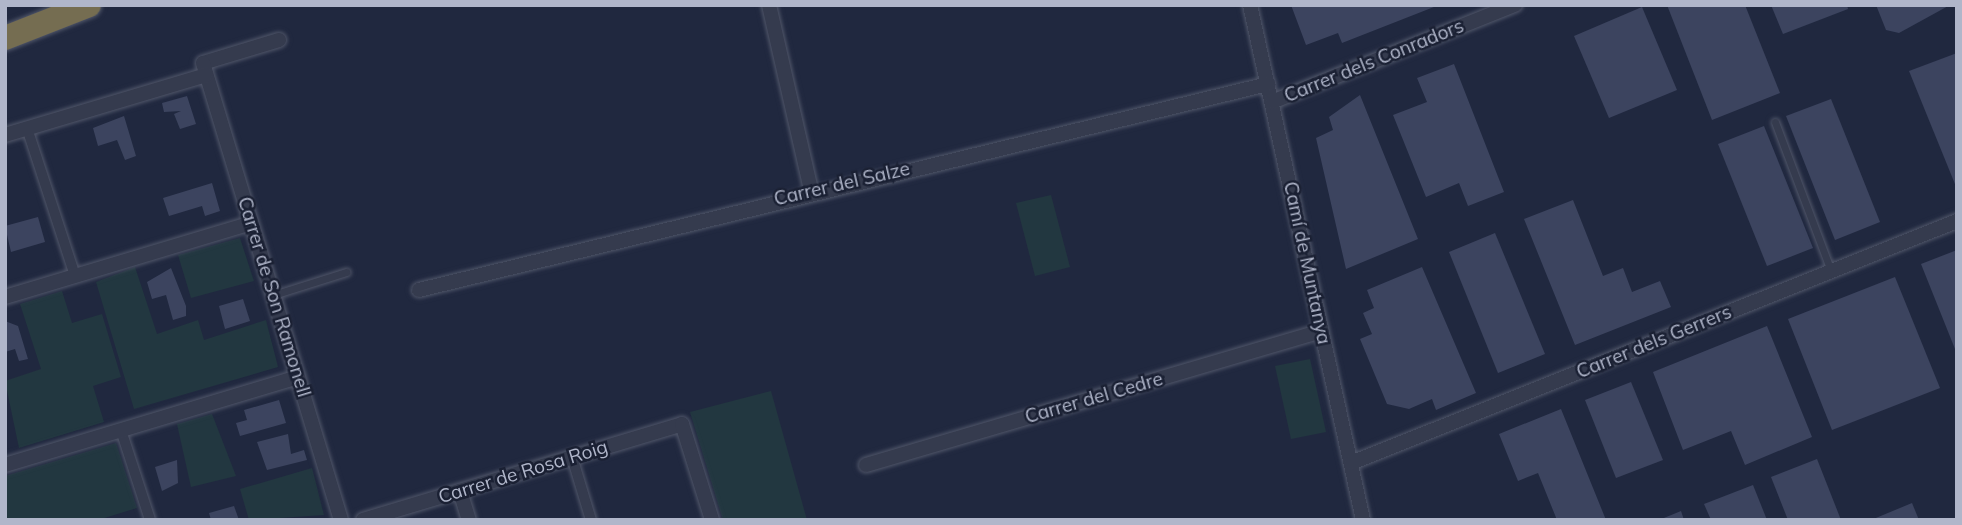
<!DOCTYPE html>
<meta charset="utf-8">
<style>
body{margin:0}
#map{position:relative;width:1962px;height:525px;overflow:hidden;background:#20283f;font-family:Mulish,sans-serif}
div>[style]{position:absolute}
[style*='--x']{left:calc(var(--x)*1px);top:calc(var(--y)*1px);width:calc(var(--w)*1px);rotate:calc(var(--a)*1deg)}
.green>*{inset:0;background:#223740}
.building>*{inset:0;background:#3c445f}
.roads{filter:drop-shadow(0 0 2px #505669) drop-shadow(0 0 2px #505669)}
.service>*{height:7px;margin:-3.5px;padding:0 3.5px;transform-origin:3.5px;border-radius:3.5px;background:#353b4e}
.pedestrian>*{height:10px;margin:-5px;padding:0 5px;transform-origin:5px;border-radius:5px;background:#353b4e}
.minor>*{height:14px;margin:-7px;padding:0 7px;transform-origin:7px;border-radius:7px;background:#353b4e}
.motorway>*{height:24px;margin:-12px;padding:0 12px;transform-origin:12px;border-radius:12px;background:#756d51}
span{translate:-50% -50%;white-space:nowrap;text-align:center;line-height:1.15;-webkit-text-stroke:5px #1a2033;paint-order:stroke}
.street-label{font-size:19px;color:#b0b6ca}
.frame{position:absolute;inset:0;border:7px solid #b0b6ca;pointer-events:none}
</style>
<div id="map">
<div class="green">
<div style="clip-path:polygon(1051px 195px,1070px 267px,1035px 276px,1016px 203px)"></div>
<div style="clip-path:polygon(240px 238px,254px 281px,191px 298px,178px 255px)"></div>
<div style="clip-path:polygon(135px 267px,157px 334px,198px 320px,204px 340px,266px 320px,278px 367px,134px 409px,96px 282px)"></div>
<div style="clip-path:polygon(62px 291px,72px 323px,102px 314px,121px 377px,93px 386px,104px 422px,19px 448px,5px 381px,41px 369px,20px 304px)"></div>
<div style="clip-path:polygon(1310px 359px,1326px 432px,1291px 439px,1275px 366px)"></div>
<div style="clip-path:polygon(771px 391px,807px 520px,723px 520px,690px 412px)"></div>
<div style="clip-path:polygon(212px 414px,236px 476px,191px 487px,177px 424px)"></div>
<div style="clip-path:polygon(116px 443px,137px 508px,98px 520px,5px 520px,5px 476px)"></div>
<div style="clip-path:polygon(312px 468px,324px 515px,249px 520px,240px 489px)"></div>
</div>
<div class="building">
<div style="clip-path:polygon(1291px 5px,1439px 5px,1342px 43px,1338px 33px,1306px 45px)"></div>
<div style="clip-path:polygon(1667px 5px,1745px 5px,1780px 93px,1712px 120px)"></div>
<div style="clip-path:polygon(1771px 5px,1847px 5px,1848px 9px,1783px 34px)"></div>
<div style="clip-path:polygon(1876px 5px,1950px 5px,1899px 33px,1886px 30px)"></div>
<div style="clip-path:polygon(1642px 7px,1677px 90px,1609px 118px,1574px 36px)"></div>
<div style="clip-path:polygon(1957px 53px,1957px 189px,1909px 71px)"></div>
<div style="clip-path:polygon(1454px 64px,1504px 192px,1468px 206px,1459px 183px,1426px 197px,1393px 115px,1427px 102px,1417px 78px)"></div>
<div style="clip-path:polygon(1360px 95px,1418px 239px,1346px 269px,1316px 138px,1333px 130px,1329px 117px)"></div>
<div style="clip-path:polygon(187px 96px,196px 124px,180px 129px,174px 114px,181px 111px,164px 112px,162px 103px)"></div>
<div style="clip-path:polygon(1831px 99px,1880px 222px,1835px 240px,1786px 116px)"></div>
<div style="clip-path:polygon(124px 116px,136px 156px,125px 160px,117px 140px,98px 146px,93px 128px)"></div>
<div style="clip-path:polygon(1764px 126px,1813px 248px,1767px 266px,1718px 144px)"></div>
<div style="clip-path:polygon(212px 183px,220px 211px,205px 216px,202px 206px,169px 216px,163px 198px)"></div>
<div style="clip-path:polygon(1573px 200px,1603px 276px,1623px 268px,1632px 292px,1660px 281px,1671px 307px,1575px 345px,1524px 219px)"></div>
<div style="clip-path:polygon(38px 217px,45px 242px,11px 252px,5px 226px)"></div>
<div style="clip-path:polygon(1495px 233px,1545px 354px,1498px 373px,1449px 252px)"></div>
<div style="clip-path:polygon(1957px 250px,1957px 354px,1921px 264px)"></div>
<div style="clip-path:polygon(1422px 267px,1476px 393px,1436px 410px,1432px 399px,1409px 409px,1387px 404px,1360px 339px,1372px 334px,1363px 313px,1374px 308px,1367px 290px)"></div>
<div style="clip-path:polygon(171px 268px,186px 306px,186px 316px,173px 320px,166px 295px,152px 299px,147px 282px)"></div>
<div style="clip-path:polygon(1895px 277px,1940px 388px,1832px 430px,1788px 319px)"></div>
<div style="clip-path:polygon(243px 299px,250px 321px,225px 329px,219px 306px)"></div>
<div style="clip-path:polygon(5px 321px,18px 326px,28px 359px,19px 361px,15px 349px,5px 352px)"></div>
<div style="clip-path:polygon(1767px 326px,1812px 437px,1745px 465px,1731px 431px,1683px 450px,1653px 372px)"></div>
<div style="clip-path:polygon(1631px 382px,1663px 460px,1616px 478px,1585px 400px)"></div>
<div style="clip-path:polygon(279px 400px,286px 423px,240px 436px,236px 423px,247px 420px,244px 410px)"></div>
<div style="clip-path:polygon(1561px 409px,1606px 520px,1557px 520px,1538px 473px,1518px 481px,1499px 434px)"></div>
<div style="clip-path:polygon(288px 434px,291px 454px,304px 450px,307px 460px,267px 470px,257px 442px)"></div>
<div style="clip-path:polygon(1817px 459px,1841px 520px,1788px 520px,1771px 477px)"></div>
<div style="clip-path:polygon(177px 460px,178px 483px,162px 491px,155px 467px)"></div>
<div style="clip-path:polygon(1753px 485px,1767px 520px,1711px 520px,1704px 504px)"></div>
<div style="clip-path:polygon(1912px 503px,1919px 520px,1871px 520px)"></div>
<div style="clip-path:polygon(234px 506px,239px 520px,211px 520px,209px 513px)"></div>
<div style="clip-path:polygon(1681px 511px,1684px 520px,1659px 520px)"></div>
</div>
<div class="roads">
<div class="service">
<div style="--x:1775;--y:122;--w:159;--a:69.4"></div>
<div style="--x:273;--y:295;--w:77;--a:-17.5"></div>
</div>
<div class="pedestrian">
<div style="--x:27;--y:128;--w:156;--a:72"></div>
<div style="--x:121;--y:430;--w:95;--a:72.1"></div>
<div style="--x:572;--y:457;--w:66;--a:73.2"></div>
</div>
<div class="minor">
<div style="--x:769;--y:5;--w:190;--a:77.2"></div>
<div style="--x:1250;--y:5;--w:527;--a:77.62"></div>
<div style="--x:279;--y:40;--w:79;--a:163.2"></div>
<div style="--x:203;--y:63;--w:477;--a:73.2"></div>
<div style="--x:1272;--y:102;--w:262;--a:-21.8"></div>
<div style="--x:5;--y:135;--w:210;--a:-16.6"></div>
<div style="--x:419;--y:290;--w:874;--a:-13.64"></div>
<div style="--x:5;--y:297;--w:257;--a:-16.7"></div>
<div style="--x:1351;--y:463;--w:653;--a:-21.77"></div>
<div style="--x:5;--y:465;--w:306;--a:-16.7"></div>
<div style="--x:866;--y:465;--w:475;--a:-16.4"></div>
<div style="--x:460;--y:491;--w:30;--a:73"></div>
<div style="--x:363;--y:520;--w:333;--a:-16.7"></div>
<div style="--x:682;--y:424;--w:101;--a:72.6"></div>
</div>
<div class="motorway">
<div style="--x:5;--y:38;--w:90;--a:-21.4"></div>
</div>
</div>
<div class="street-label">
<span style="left:1374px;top:61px;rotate:-22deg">Carrer dels Conradors</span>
<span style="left:842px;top:184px;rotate:-13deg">Carrer del Salze</span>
<span style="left:1307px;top:263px;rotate:78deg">Camí de Muntanya</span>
<span style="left:274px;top:297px;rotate:73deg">Carrer de Son Ramonell</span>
<span style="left:1654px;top:342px;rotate:-22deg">Carrer dels Gerrers</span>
<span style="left:1094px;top:398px;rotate:-16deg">Carrer del Cedre</span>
<span style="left:523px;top:472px;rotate:-17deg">Carrer de Rosa Roig</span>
</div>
<div class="frame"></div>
</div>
